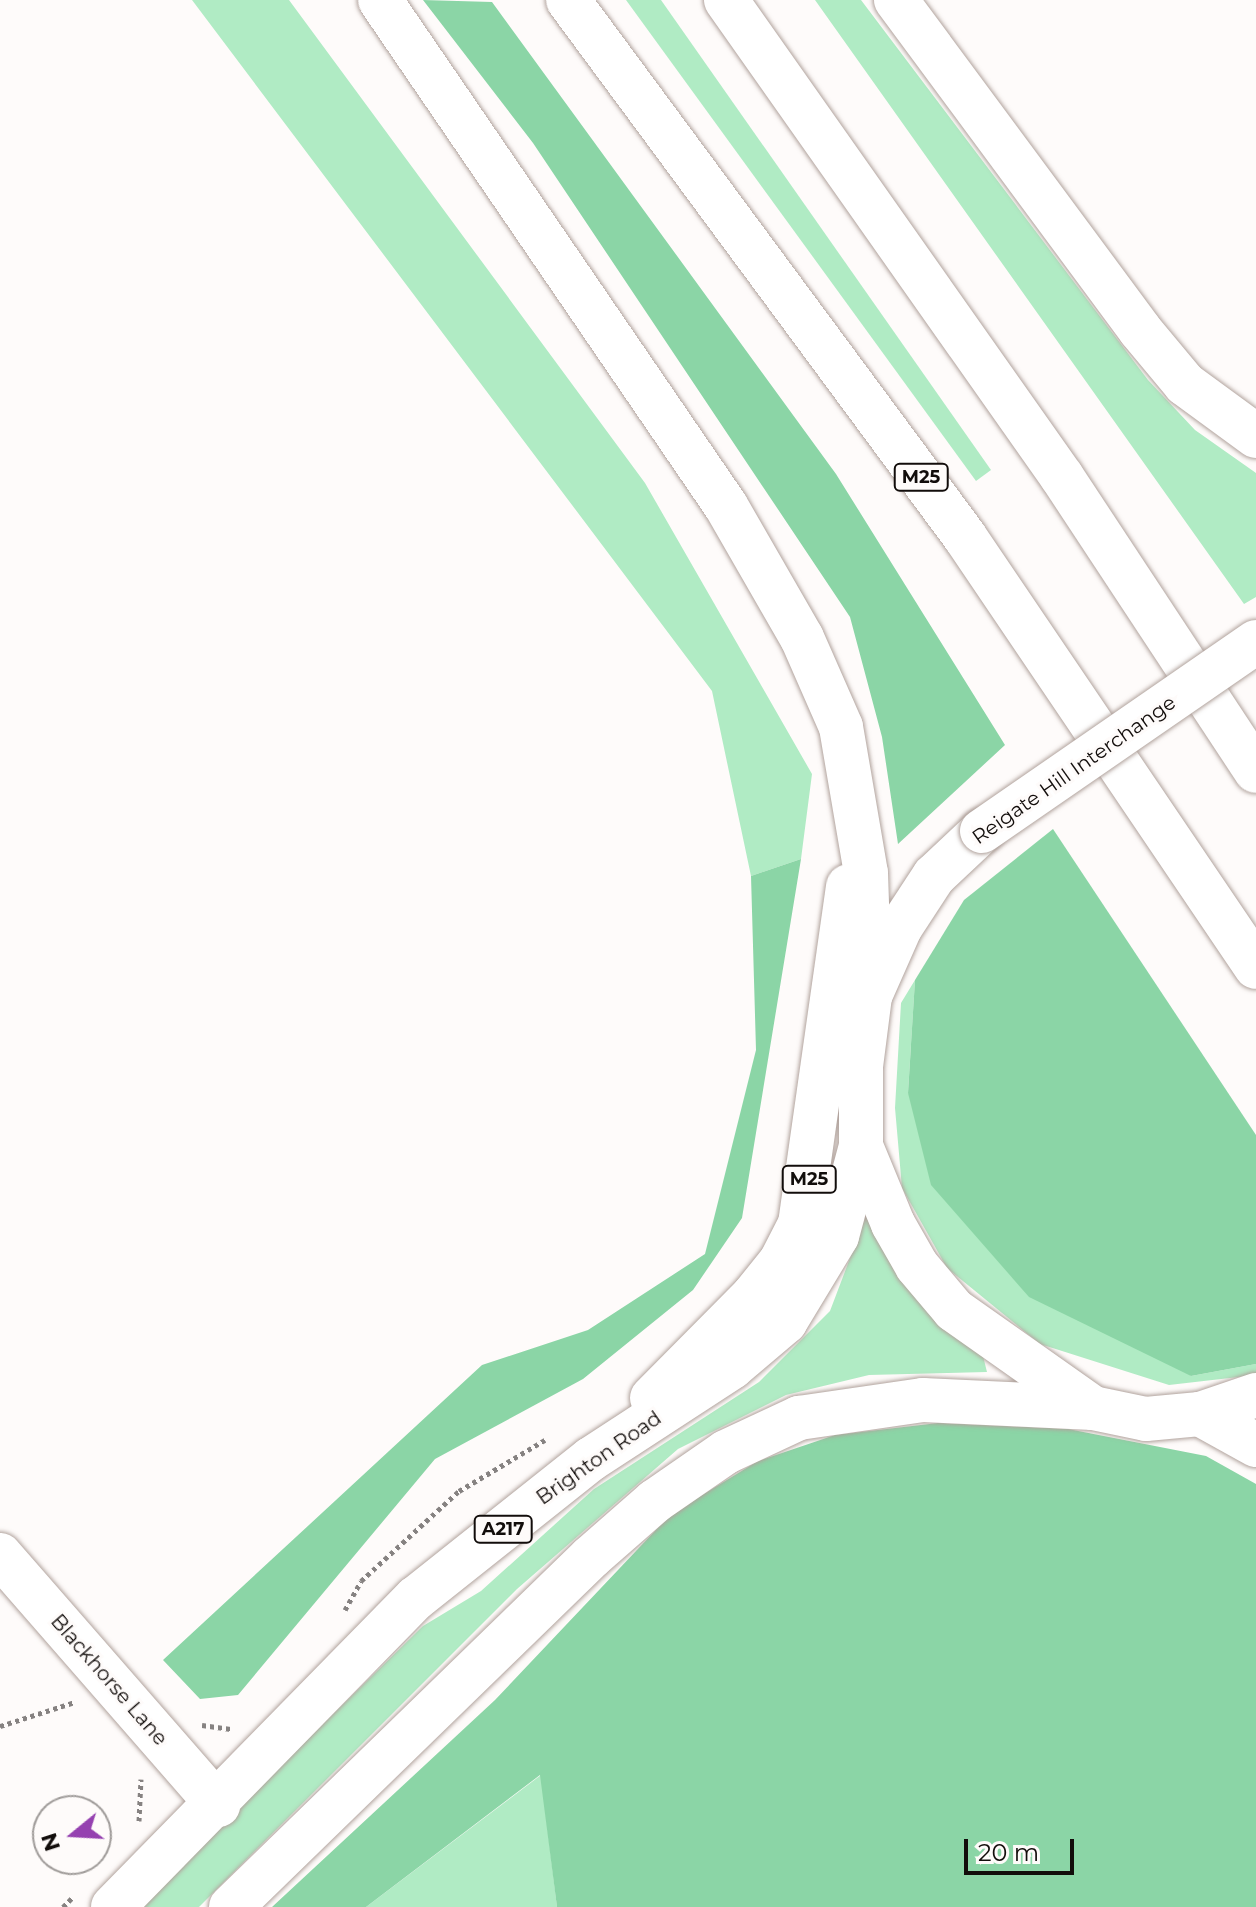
<!DOCTYPE html>
<style>
body{margin:0}
#map{position:relative;width:1256px;height:1907px;overflow:hidden;background:#fefbfa;font-family:Montserrat,sans-serif}
div>[style]{position:absolute}
[style*='--x']{left:calc(var(--x)*1px);top:calc(var(--y)*1px);width:calc(var(--w)*1px);rotate:calc(var(--a)*1deg)}
.green>*{inset:0;background:#b0ebc4}
.forest>*{inset:0;background:#8bd5a6}
.path>*{height:5px;margin-top:-2.5px;transform-origin:0;background:repeating-linear-gradient(90deg,#868281 0 4px,transparent 0 8px)}
.roads{filter:drop-shadow(0 0 2px #b1a39d) drop-shadow(0 0 2px #b1a39d)}
.minor>*{height:44px;margin:-22px;padding:0 22px;transform-origin:22px;border-radius:22px;background:#fff}
.highway>*{height:44px;margin:-22px;padding:0 22px;transform-origin:22px;border-radius:22px;background:#fff}
.bridges{filter:drop-shadow(0 0 2px #b1a39d) drop-shadow(0 0 2px #b1a39d)}
.highway-bridge>*{height:44px;margin:-22px;padding:0 22px;transform-origin:22px;border-radius:22px;background:#fff}
span{translate:-50% -50%;white-space:nowrap;text-align:center;line-height:1.15;-webkit-text-stroke:6px #fefbfa;paint-order:stroke}
.shield-label span{padding:2px 6px;background:#fefbfa;border:2px solid;border-radius:6px;-webkit-text-stroke-width:0}
.shield-label{font-size:18px;color:#120d0b;font-weight:700}
.street-label{font-size:20px;color:#120d0b}
.north{position:absolute;left:32px;top:1795px;width:80px;height:80px;box-sizing:border-box;background:#fefbfa;border:2px solid #a09c9a;border-radius:50%;rotate:252deg;font-size:22px;font-weight:700;line-height:32px;text-align:center;color:#120d0b}
.north::after{content:'';display:block;margin:auto;width:28px;height:36px;background:#9541b0;clip-path:polygon(50% 0,100% 100%,50% 72%,0 100%)}
.scale{position:absolute;left:964px;top:1839px;width:110px;height:36px;box-sizing:border-box;border:4px solid #120d0b;border-top:0;padding-left:10px;font-size:24px;line-height:28px;white-space:nowrap;color:#120d0b;-webkit-text-stroke:6px #fefbfa;paint-order:stroke}
</style>
<div id="map">
<div class="green">
<div style="clip-path:polygon(192px 0,289px 0,645px 483px,812px 774px,801px 859px,751px 876px,712px 691px)"></div>
<div style="clip-path:polygon(626px 0,661px 0,991px 470px,976px 481px)"></div>
<div style="clip-path:polygon(815px 0,861px 0,1148px 380px,1195px 430px,1256px 473px,1256px 597px,1244px 604px)"></div>
<div style="clip-path:polygon(915px 980px,908px 1093px,1191px 1376px,1256px 1364px,1256px 1375px,1169px 1385px,1040px 1344px,947px 1268px,902px 1188px,895px 1108px,901px 1003px)"></div>
<div style="clip-path:polygon(866px 1216px,898px 1278px,943px 1329px,983px 1356px,987px 1372px,869px 1375px,786px 1395px,678px 1449px,517px 1589px,199px 1907px,136px 1907px,423px 1626px,481px 1591px,594px 1489px,759px 1382px,830px 1311px)"></div>
<div style="clip-path:polygon(541px 1775px,557px 1907px,366px 1907px)"></div>
</div>
<div class="forest">
<div style="clip-path:polygon(423px 0,492px 2px,836px 474px,1005px 745px,898px 844px,882px 737px,850px 617px,533px 143px)"></div>
<div style="clip-path:polygon(1053px 829px,1256px 1135px,1256px 1364px,1191px 1376px,1029px 1297px,931px 1185px,908px 1093px,915px 980px,964px 900px)"></div>
<div style="clip-path:polygon(801px 859px,742px 1218px,693px 1290px,583px 1379px,435px 1459px,238px 1695px,200px 1699px,163px 1660px,482px 1365px,588px 1330px,705px 1254px,756px 1050px,751px 876px)"></div>
<div style="clip-path:polygon(938px 1423px,1068px 1429px,1206px 1456px,1256px 1484px,1256px 1907px,557px 1907px,540px 1775px,366px 1907px,272px 1907px,495px 1700px,671px 1514px,758px 1461px,835px 1435px)"></div>
</div>
<div class="path">
<div style="--x:345;--y:1610;--w:33;--a:-61"></div>
<div style="--x:361;--y:1581;--w:133;--a:-42.6"></div>
<div style="--x:459;--y:1491;--w:100;--a:-30.7"></div>
<div style="--x:202;--y:1725;--w:29;--a:8"></div>
<div style="--x:0;--y:1726;--w:79;--a:-17.7"></div>
<div style="--x:139;--y:1821;--w:42;--a:-87.3"></div>
<div style="--x:63;--y:1907;--w:14;--a:-45"></div>
</div>
<div class="roads">
<div class="minor">
<div style="--x:0;--y:1555;--w:332;--a:48.9"></div>
</div>
<div class="highway">
<div style="--x:380;--y:0;--w:613;--a:55.64"></div>
<div style="--x:726;--y:506;--w:152;--a:60.1"></div>
<div style="--x:802;--y:638;--w:97;--a:66.3"></div>
<div style="--x:841;--y:727;--w:148;--a:80.3"></div>
<div style="--x:866;--y:873;--w:123;--a:88.1"></div>
<div style="--x:568;--y:0;--w:668;--a:53.52"></div>
<div style="--x:965;--y:537;--w:519;--a:55.91"></div>
<div style="--x:726;--y:0;--w:583;--a:54.84"></div>
<div style="--x:1062;--y:477;--w:352;--a:56.6"></div>
<div style="--x:896;--y:0;--w:410;--a:53.5"></div>
<div style="--x:1140;--y:330;--w:70;--a:50.2"></div>
<div style="--x:1185;--y:384;--w:88;--a:36.2"></div>
<div style="--x:982;--y:831;--w:66;--a:136.8"></div>
<div style="--x:934;--y:876;--w:62;--a:123.2"></div>
<div style="--x:900;--y:928;--w:74;--a:113.8"></div>
<div style="--x:870;--y:996;--w:71;--a:97.3"></div>
<div style="--x:861;--y:1066;--w:80;--a:90"></div>
<div style="--x:861;--y:1146;--w:84;--a:67.7"></div>
<div style="--x:893;--y:1224;--w:48;--a:60.3"></div>
<div style="--x:917;--y:1266;--w:57;--a:49.9"></div>
<div style="--x:954;--y:1310;--w:170;--a:35.2"></div>
<div style="--x:1093;--y:1408;--w:54;--a:11.7"></div>
<div style="--x:1146;--y:1419;--w:54;--a:-5.3"></div>
<div style="--x:1200;--y:1414;--w:59;--a:-18.7"></div>
<div style="--x:652;--y:1398;--w:144;--a:-45.3"></div>
<div style="--x:753;--y:1296;--w:45;--a:-51.3"></div>
<div style="--x:781;--y:1261;--w:42;--a:-62.8"></div>
<div style="--x:800;--y:1224;--w:341;--a:-81.9"></div>
<div style="--x:1200;--y:1414;--w:64;--a:29"></div>
<div style="--x:113;--y:1907;--w:433;--a:-45.6"></div>
<div style="--x:416;--y:1598;--w:223;--a:-38.5"></div>
<div style="--x:591;--y:1459;--w:168;--a:-33.1"></div>
<div style="--x:732;--y:1367;--w:70;--a:-40.3"></div>
<div style="--x:785;--y:1322;--w:100;--a:-58.8"></div>
<div style="--x:837;--y:1236;--w:93;--a:-75.1"></div>
<div style="--x:231;--y:1907;--w:502;--a:-44.19"></div>
<div style="--x:591;--y:1557;--w:85;--a:-41.2"></div>
<div style="--x:655;--y:1501;--w:86;--a:-34.6"></div>
<div style="--x:726;--y:1452;--w:81;--a:-25"></div>
<div style="--x:799;--y:1418;--w:125;--a:-8.3"></div>
<div style="--x:923;--y:1400;--w:170;--a:2.7"></div>
</div>
</div>
<div class="bridges">
<div class="highway-bridge">
<div style="--x:982;--y:831;--w:333;--a:-34.6"></div>
</div>
</div>
<div class="shield-label">
<span style="left:921px;top:477px">M25</span>
<span style="left:809px;top:1179px">M25</span>
<span style="left:503px;top:1529px">A217</span>
</div>
<div class="street-label">
<span style="left:1074px;top:770px;rotate:-35deg">Reigate Hill Interchange</span>
<span style="left:599px;top:1458px;rotate:-35deg">Brighton Road</span>
<span style="left:109px;top:1680px;rotate:49deg">Blackhorse Lane</span>
</div>
<div class="north">N</div>
<div class="scale">20 m</div>
</div>
